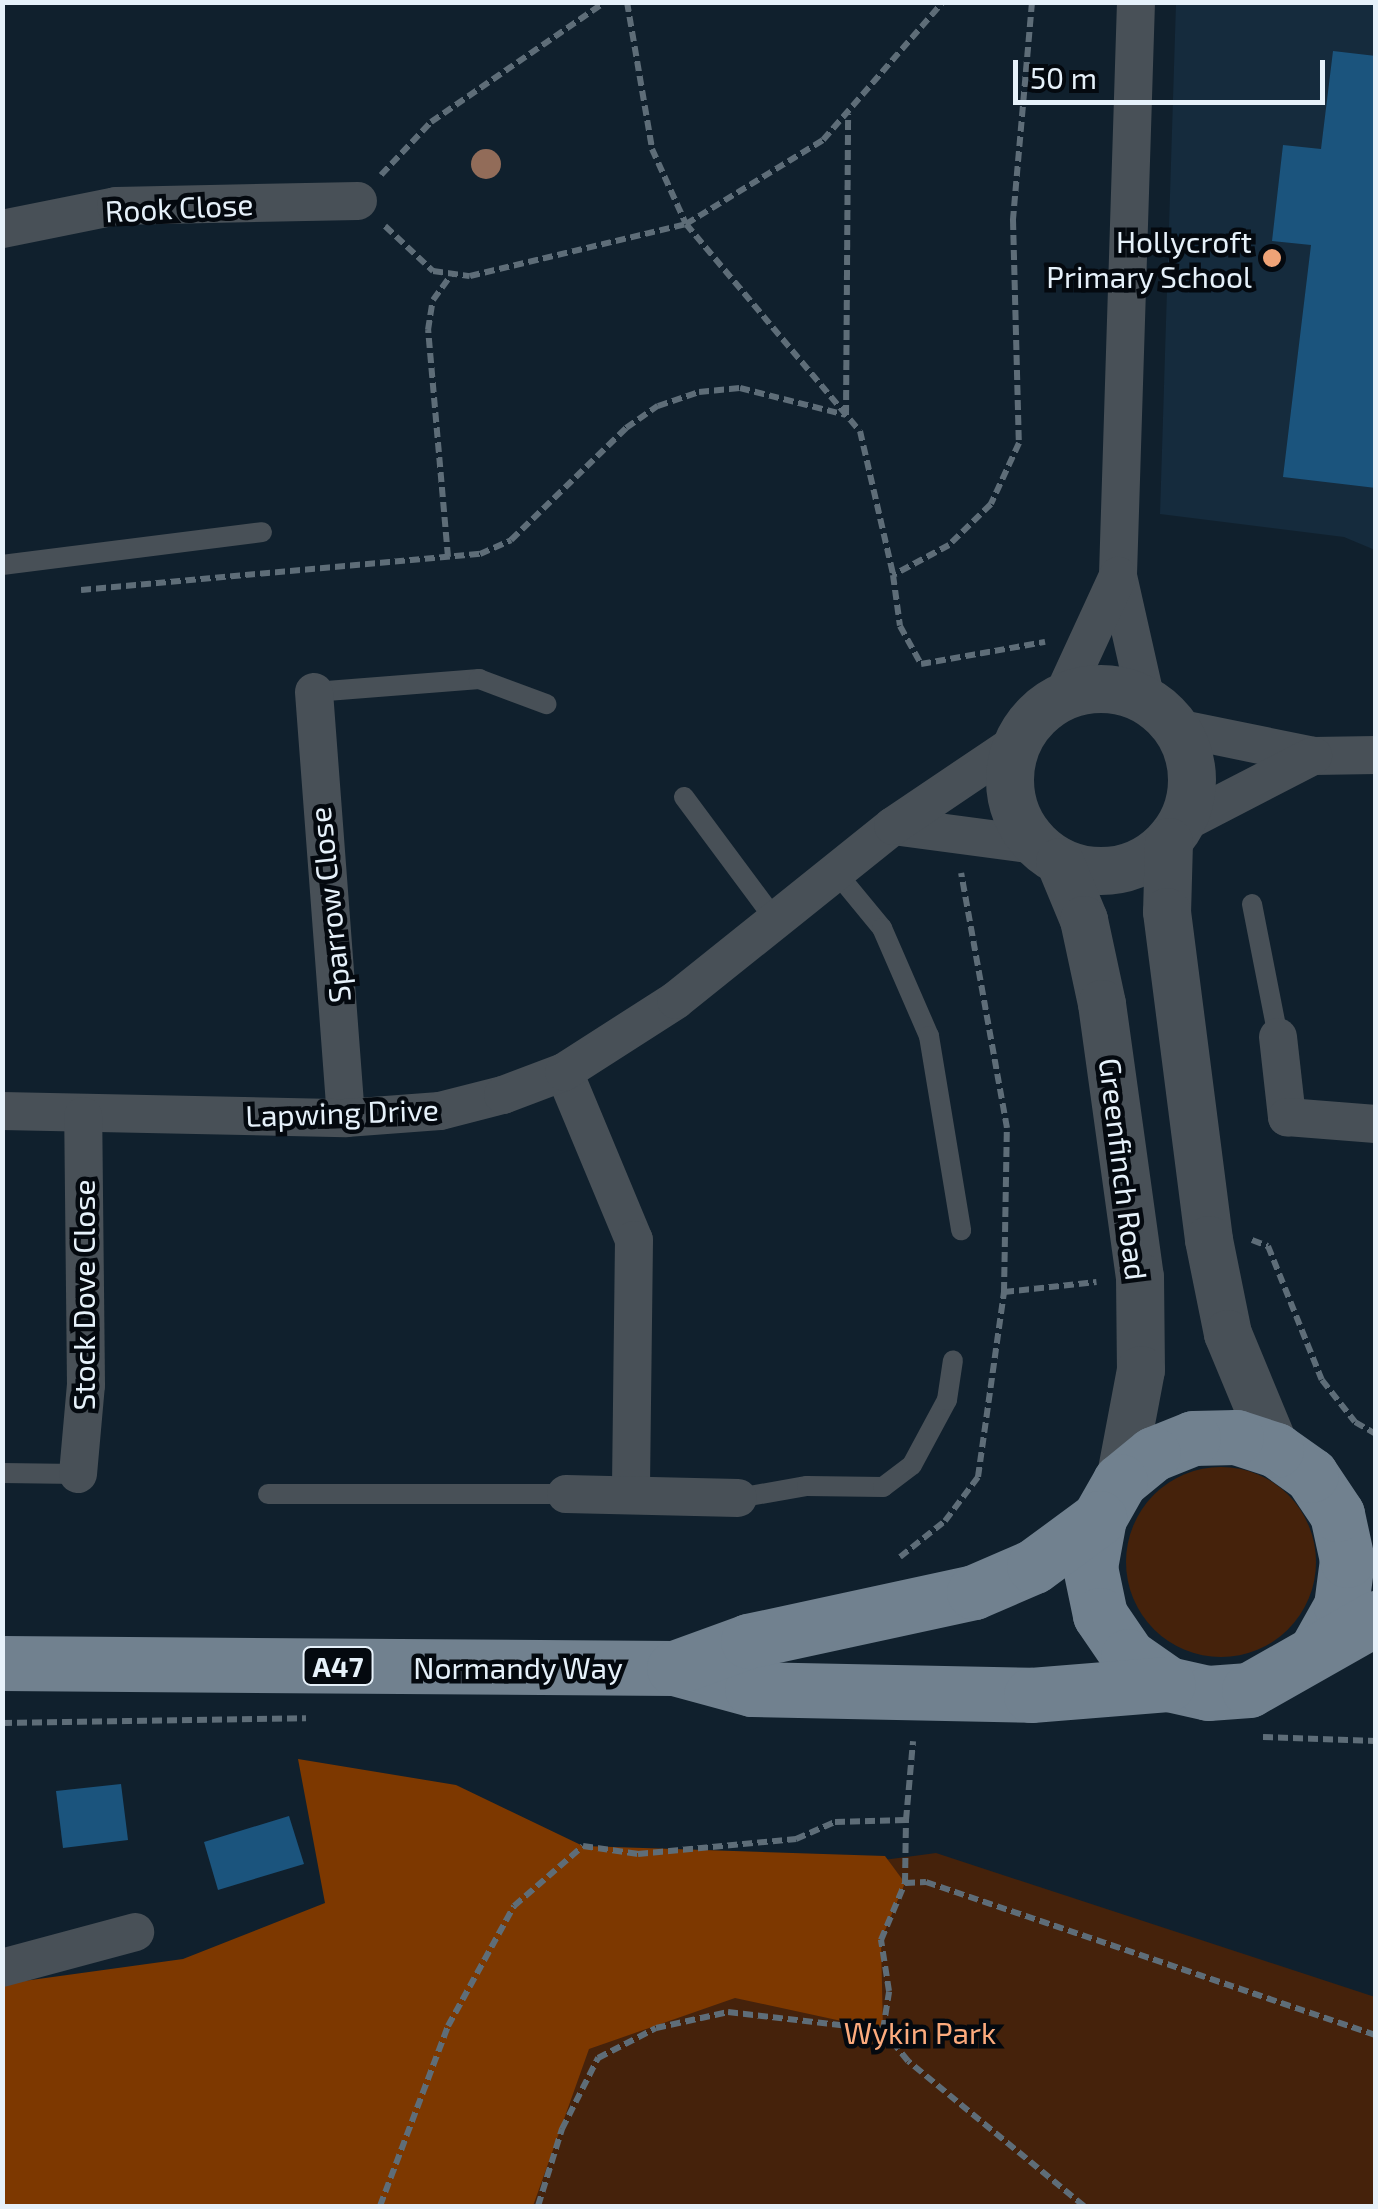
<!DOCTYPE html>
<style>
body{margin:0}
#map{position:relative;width:1378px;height:2209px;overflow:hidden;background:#10202d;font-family:"Exo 2",sans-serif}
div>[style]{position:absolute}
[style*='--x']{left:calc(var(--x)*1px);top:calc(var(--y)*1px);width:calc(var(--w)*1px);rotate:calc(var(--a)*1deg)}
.built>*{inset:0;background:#152b3d}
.green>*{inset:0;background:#45220b}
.round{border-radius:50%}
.forest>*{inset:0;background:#7d3800}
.building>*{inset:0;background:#1b547d}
.path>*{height:6px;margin-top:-3px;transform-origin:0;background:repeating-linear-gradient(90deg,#5e6d78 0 10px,transparent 0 15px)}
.service>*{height:20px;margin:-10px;padding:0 10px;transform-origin:10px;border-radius:10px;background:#485057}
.minor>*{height:38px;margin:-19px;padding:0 19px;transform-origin:19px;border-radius:19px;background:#485057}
.tertiary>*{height:48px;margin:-24px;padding:0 24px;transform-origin:24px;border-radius:24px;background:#485057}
.tertiary>.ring{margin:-24px;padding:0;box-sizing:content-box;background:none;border:48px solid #485057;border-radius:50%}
.primary>*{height:55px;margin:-27.5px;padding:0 27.5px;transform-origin:27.5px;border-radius:27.5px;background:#71818f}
.trees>*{width:30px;height:30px;margin:-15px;border-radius:50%;background:#926c59}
.dots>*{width:28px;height:28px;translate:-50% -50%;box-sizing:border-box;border:5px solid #04090f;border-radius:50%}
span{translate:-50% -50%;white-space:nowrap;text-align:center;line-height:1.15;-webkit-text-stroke:9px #04090f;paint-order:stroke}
.shield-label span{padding:2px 8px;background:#04090f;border:2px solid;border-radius:8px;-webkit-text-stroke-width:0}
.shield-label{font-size:28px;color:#e6f1fa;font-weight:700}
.street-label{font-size:30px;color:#e6f1fa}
.poi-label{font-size:30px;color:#e6f1fa}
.right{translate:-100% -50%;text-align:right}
.park-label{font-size:30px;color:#fcab7d}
.frame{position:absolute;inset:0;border:5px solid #e6f1fa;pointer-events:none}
.scale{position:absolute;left:1013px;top:60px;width:312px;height:45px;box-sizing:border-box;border:5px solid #e6f1fa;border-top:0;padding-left:12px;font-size:30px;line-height:35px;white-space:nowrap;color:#e6f1fa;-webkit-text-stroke:8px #04090f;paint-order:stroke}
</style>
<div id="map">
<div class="built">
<div style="clip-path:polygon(1176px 3px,1375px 3px,1375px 550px,1344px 537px,1160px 514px)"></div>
</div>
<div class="green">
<div class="round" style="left:1126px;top:1467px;width:190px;height:190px"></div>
<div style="clip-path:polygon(936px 1853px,1375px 1997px,1375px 2206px,425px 2206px,561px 1903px)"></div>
</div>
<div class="forest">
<div style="clip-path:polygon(298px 1759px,456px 1785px,583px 1846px,885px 1856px,905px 1883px,881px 1940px,883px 2030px,735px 1998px,589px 2049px,533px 2206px,3px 2206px,2px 1984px,183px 1959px,325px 1903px)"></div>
</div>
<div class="building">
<div style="clip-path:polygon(1333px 51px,1376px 56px,1376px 488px,1283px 477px,1311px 245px,1272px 241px,1283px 145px,1321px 149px)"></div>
<div style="clip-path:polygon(121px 1784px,128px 1840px,63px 1848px,56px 1791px)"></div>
<div style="clip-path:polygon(289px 1816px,304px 1864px,218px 1890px,204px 1842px)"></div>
</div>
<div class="path">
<div style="--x:627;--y:2;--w:149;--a:80.3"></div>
<div style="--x:652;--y:149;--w:82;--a:65.6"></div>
<div style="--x:686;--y:224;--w:270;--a:50"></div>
<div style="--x:860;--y:431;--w:147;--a:77"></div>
<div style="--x:1032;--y:2;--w:219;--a:95"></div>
<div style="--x:1013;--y:220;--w:223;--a:88.5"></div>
<div style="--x:1019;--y:443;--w:67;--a:114.7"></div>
<div style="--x:991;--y:504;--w:59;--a:135.7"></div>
<div style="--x:949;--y:545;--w:64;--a:151.8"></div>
<div style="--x:893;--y:575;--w:51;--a:82.2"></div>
<div style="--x:900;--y:626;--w:43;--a:61.1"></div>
<div style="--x:921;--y:664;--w:126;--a:-10.1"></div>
<div style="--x:381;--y:175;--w:73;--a:-46.7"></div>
<div style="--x:431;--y:122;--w:211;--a:-34.6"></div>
<div style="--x:385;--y:226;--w:66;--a:43.2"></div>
<div style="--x:433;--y:271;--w:37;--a:8"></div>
<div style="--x:470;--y:276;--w:222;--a:-13.5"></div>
<div style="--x:686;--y:224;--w:161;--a:-31.5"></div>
<div style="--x:823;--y:140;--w:183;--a:-49"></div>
<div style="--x:448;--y:557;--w:228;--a:-95"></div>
<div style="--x:428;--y:330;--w:30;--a:-81"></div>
<div style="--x:433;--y:300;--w:32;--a:-54"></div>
<div style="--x:81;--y:590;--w:401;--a:-5.2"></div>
<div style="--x:480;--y:554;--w:34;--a:-24"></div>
<div style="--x:511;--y:540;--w:161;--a:-44.2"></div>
<div style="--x:626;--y:428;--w:39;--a:-35"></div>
<div style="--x:658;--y:406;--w:43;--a:-18.9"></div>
<div style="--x:699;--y:392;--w:41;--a:-5.6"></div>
<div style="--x:740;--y:388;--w:109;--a:14.3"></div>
<div style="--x:846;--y:415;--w:301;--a:-89.6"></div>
<div style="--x:1252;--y:1240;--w:17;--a:21"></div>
<div style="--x:1268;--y:1246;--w:144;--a:68.1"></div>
<div style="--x:1322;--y:1380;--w:53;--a:51.8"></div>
<div style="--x:1355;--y:1422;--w:24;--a:30"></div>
<div style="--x:1004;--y:1292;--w:93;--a:-6.2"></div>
<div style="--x:900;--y:1557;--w:58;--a:-38.7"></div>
<div style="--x:945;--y:1521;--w:55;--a:-53.1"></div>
<div style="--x:978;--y:1477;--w:187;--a:-82"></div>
<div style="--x:1004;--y:1292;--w:164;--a:-89"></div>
<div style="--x:1007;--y:1128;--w:259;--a:-100.2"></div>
<div style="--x:2;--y:1723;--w:304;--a:-0.9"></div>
<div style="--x:1263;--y:1737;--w:113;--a:2"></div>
<div style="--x:905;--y:1883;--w:63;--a:-89.1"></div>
<div style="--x:380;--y:2206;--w:192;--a:-69.3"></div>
<div style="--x:448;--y:2026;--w:137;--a:-61.2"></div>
<div style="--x:514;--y:1906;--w:91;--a:-41"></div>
<div style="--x:583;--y:1846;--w:56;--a:8.3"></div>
<div style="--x:638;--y:1854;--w:159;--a:-5.4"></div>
<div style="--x:796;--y:1839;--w:43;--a:-23.6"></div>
<div style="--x:835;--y:1822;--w:71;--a:-1.6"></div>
<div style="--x:906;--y:1820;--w:79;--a:-84.9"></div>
<div style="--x:538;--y:2206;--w:81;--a:-72.7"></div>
<div style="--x:562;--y:2129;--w:80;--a:-63.1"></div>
<div style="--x:598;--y:2058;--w:65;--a:-27.3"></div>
<div style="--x:656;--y:2028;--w:74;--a:-12.5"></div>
<div style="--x:728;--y:2012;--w:156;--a:6.6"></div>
<div style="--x:1084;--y:2206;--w:228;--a:-140.5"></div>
<div style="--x:908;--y:2061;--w:40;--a:-129"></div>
<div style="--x:883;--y:2030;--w:39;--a:-81"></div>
<div style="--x:889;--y:1991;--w:52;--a:-98.9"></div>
<div style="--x:881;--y:1940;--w:62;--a:-67.2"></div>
<div style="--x:905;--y:1883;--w:21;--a:-3"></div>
<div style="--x:926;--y:1882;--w:475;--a:18.8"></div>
</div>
<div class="service">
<div style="--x:2;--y:565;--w:262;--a:-7.2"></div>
<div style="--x:314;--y:692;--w:166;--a:-4.5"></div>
<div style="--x:479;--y:679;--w:72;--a:20.5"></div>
<div style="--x:684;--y:797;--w:151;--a:53.4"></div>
<div style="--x:835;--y:871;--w:74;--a:50.5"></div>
<div style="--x:882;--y:928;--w:118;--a:66.5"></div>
<div style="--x:929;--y:1036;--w:197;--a:80.6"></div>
<div style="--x:1252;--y:904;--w:136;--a:78.9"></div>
<div style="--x:2;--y:1473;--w:76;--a:0.8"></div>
<div style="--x:268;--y:1494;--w:298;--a:0"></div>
<div style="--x:738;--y:1498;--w:70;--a:-9.9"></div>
<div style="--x:807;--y:1486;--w:76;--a:0.8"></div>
<div style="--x:883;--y:1487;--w:36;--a:-37"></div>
<div style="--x:912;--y:1465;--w:74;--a:-61.7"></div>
<div style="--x:947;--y:1400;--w:40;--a:-81.5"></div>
</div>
<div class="minor">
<div style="--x:1136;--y:2;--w:574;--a:91.8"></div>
<div style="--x:1118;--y:576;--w:127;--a:77.3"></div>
<div style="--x:2;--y:229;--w:116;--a:-11.4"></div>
<div style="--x:116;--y:206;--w:242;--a:-1.2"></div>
<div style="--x:314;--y:692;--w:427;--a:85.7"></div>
<div style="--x:1060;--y:702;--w:139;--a:-65.3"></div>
<div style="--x:1182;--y:729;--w:134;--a:11.6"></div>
<div style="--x:1313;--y:756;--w:63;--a:-0.9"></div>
<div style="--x:1187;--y:821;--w:142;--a:-27.3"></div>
<div style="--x:893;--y:826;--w:143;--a:7.6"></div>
<div style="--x:1278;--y:1037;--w:81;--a:83.6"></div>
<div style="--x:1287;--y:1117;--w:89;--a:4.5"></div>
<div style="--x:564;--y:1072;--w:182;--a:67.4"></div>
<div style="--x:634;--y:1240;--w:254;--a:90.7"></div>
<div style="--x:2;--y:1111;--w:344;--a:1.2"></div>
<div style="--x:346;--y:1118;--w:94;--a:-4.3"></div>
<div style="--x:440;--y:1111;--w:65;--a:-14.3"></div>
<div style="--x:503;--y:1095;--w:65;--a:-20.7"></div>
<div style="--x:564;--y:1072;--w:133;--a:-32.7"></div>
<div style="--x:676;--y:1000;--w:278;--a:-38.7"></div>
<div style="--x:893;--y:826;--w:141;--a:-34"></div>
<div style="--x:78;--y:1474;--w:89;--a:-84.9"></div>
<div style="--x:86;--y:1385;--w:269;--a:-90.6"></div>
<div style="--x:566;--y:1494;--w:172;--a:1.3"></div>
<div style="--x:2;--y:1968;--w:138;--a:-15.1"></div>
</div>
<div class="tertiary">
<div class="ring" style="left:1010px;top:689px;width:134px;height:134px"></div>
<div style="--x:1169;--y:842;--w:70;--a:91.6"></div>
<div style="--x:1167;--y:912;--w:331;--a:82.7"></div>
<div style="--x:1209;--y:1240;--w:96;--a:78.6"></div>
<div style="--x:1228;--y:1334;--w:126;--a:67.5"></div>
<div style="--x:1060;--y:862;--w:63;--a:67.5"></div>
<div style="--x:1084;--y:920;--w:86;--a:77.9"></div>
<div style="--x:1102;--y:1004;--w:276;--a:82.1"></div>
<div style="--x:1140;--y:1277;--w:93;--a:89.4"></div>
<div style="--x:1141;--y:1370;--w:113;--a:100.7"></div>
</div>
<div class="primary">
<div style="--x:1318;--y:1647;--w:47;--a:-60.7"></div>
<div style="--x:1341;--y:1606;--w:46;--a:-82.6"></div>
<div style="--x:1347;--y:1560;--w:47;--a:-102.3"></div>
<div style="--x:1337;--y:1514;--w:47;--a:-123.7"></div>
<div style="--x:1311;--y:1475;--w:43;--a:-144.5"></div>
<div style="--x:1276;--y:1450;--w:42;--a:-162"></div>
<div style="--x:1236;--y:1437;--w:43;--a:178.7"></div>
<div style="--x:1193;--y:1438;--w:43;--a:158.2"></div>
<div style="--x:1153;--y:1454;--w:43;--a:140.7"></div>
<div style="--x:1120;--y:1481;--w:43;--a:119.6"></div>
<div style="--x:1099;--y:1518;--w:50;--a:100.4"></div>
<div style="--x:1090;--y:1567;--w:49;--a:78.2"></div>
<div style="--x:1100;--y:1615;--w:50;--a:55.7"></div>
<div style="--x:1128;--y:1656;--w:49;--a:35"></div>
<div style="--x:1168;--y:1684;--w:41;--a:12.7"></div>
<div style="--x:1208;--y:1693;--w:41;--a:-4.2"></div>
<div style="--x:1249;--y:1690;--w:146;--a:-29.6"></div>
<div style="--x:2;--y:1663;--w:672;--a:0.43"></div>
<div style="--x:674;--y:1668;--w:81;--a:15.1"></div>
<div style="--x:752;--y:1689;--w:279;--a:1.2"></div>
<div style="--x:1031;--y:1695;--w:137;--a:-4.6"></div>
<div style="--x:674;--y:1668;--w:79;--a:-20"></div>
<div style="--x:748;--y:1641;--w:231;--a:-12.2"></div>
<div style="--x:974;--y:1592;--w:65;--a:-23.4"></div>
<div style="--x:1034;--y:1566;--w:81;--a:-36.4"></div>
</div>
<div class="trees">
<div style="left:486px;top:164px"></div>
</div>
<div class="dots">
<div style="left:1272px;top:258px;background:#efa377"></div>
</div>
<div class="shield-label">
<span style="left:338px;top:1666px">A47</span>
</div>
<div class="street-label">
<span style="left:179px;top:207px;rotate:-3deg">Rook Close</span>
<span style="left:329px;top:905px;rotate:-96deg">Sparrow Close</span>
<span style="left:342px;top:1112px;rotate:-2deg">Lapwing Drive</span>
<span style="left:1124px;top:1169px;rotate:83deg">Greenfinch Road</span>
<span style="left:83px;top:1295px;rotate:-90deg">Stock Dove Close</span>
<span style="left:518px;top:1667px">Normandy Way</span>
</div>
<div class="poi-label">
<span class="right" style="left:1252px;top:258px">Hollycroft<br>Primary School</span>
</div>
<div class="park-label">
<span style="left:920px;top:2032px">Wykin Park</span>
</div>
<div class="frame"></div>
<div class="scale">50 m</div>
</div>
